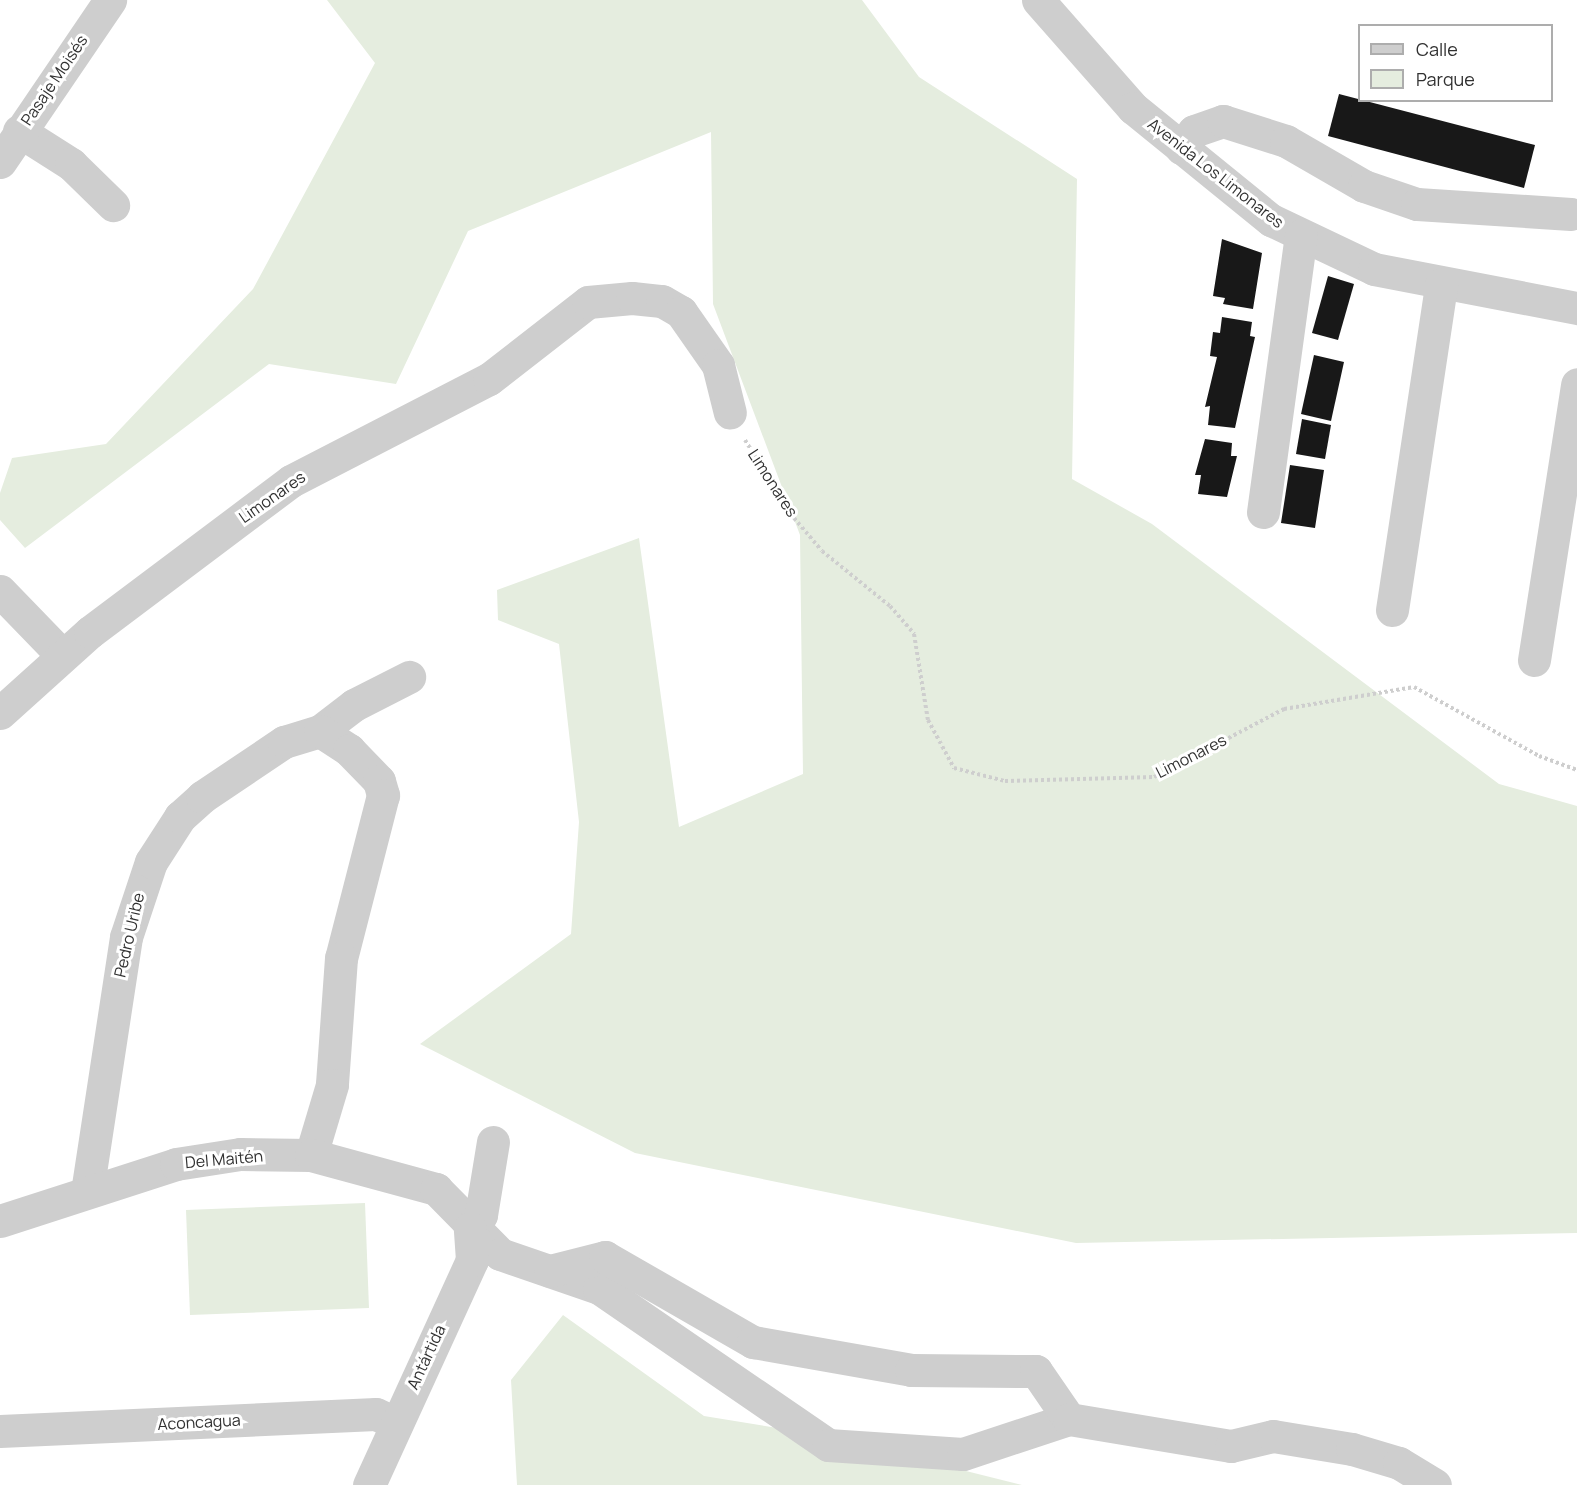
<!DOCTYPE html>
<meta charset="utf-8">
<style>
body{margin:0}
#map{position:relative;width:1577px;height:1485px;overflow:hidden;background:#fff;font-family:Manrope,sans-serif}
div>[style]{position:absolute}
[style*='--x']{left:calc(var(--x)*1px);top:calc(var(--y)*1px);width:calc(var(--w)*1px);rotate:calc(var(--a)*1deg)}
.green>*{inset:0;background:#e5eddf}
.building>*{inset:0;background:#181818}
.path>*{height:4px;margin-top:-2px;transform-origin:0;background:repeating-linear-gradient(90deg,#cecece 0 3px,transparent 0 6px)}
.minor>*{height:33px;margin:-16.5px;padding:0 16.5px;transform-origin:16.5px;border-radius:16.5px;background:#cecece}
span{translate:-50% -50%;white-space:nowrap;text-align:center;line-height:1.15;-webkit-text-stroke:6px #fff;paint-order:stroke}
.street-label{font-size:16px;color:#313131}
.legend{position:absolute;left:1358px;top:24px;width:195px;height:78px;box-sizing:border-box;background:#fff;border:2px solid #adadad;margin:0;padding:8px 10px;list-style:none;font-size:18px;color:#313131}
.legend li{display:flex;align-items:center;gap:12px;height:30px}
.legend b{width:30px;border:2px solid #adadad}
</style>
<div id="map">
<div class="green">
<div style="clip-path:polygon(327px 0,862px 0,919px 77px,1077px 179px,1072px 479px,1152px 524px,1499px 784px,1577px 806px,1577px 1233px,1076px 1243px,635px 1153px,420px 1044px,571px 934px,579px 822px,559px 644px,498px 620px,497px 590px,639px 538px,679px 827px,803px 774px,800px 535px,713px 304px,711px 132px,468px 231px,396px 384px,269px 364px,25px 548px,0 520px,0 493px,12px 458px,106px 444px,253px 289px,375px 63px)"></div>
<div style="clip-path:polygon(365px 1203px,369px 1308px,190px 1315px,186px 1210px)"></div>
<div style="clip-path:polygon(563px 1315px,704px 1416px,826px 1436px,1022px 1485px,517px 1485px,511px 1380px)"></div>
</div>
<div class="building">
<div style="clip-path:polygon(1339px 94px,1535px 145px,1524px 188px,1328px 136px)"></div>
<div style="clip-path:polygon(1222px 239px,1262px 253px,1253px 309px,1223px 304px,1225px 298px,1213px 296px)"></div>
<div style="clip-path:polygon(1328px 276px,1354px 284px,1338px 340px,1312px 333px)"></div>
<div style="clip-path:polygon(1222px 317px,1252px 322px,1250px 336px,1255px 337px,1235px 428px,1208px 425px,1210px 406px,1205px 407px,1217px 357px,1210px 356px,1213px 332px,1220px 333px)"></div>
<div style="clip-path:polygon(1314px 355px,1344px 362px,1331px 421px,1301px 414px)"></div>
<div style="clip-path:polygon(1302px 419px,1331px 425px,1325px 459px,1296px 454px)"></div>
<div style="clip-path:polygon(1205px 439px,1232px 443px,1231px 456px,1237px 456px,1227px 497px,1198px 494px,1201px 475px,1195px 475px)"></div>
<div style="clip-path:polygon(1290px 465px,1324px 470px,1315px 528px,1281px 523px)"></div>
</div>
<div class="path">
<div style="--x:745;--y:440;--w:92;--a:57.9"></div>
<div style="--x:794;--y:518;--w:43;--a:49.7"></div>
<div style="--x:822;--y:551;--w:87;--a:39"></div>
<div style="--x:890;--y:606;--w:37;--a:49"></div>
<div style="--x:914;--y:634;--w:87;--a:80.8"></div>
<div style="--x:928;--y:720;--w:55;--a:61.6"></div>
<div style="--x:954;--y:768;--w:53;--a:14.3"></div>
<div style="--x:1005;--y:781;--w:149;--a:-1.5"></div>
<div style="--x:1154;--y:777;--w:147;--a:-27.6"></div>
<div style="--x:1284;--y:709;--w:132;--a:-9.6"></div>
<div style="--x:1414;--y:687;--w:143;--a:28.9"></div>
<div style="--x:1539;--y:756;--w:40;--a:20.2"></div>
</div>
<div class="minor">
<div style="--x:1038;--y:0;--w:144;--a:48.7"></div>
<div style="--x:1133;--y:108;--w:178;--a:39.1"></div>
<div style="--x:1271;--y:220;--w:114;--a:25.4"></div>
<div style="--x:1374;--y:269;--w:207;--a:10.9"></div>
<div style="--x:19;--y:131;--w:62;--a:32.4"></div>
<div style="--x:71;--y:164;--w:59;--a:44.3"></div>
<div style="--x:1181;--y:148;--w:21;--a:-53"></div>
<div style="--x:1194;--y:131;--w:31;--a:-19"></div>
<div style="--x:1223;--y:121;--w:66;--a:17.6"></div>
<div style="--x:1286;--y:141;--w:90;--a:30"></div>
<div style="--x:1364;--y:186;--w:56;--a:18.8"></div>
<div style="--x:1417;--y:204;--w:154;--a:3.7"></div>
<div style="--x:0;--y:162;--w:196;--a:-55.8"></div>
<div style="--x:1263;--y:512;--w:279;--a:-82.2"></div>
<div style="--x:0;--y:591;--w:89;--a:45.9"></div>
<div style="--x:1392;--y:610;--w:329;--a:-81.4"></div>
<div style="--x:1534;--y:660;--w:279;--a:-81.1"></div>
<div style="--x:0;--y:713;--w:121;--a:-42"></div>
<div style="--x:90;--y:632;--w:251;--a:-36.9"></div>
<div style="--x:291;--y:481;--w:223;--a:-27.3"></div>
<div style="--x:489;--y:379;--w:125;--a:-37.9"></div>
<div style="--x:588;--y:302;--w:44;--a:-5.2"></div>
<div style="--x:632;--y:298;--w:30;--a:6"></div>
<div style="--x:662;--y:301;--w:22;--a:30"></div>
<div style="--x:681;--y:312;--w:65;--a:55.1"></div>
<div style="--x:718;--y:365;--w:49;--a:76"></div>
<div style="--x:320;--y:731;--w:43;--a:-37.4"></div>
<div style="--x:354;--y:705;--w:62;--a:-27"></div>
<div style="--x:87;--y:1192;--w:258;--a:-81.3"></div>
<div style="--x:126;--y:937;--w:79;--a:-71.6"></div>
<div style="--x:151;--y:862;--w:54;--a:-57.2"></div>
<div style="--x:180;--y:817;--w:30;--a:-42"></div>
<div style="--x:202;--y:797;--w:99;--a:-33.9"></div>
<div style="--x:284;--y:742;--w:38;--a:-17"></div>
<div style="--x:320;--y:731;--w:35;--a:33"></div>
<div style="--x:349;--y:750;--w:43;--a:45.9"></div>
<div style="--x:379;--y:781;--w:15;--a:74"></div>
<div style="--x:383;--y:795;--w:168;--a:104.4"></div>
<div style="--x:341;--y:958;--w:127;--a:94.1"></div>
<div style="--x:332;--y:1085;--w:73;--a:106.7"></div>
<div style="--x:0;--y:1221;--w:185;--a:-17.9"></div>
<div style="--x:176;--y:1164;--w:65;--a:-8.9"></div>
<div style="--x:240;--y:1154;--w:71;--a:0.8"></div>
<div style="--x:311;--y:1155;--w:130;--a:15.2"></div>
<div style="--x:436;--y:1189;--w:91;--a:45.4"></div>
<div style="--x:500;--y:1254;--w:105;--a:19"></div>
<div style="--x:599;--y:1288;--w:278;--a:34.4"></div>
<div style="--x:828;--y:1445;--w:135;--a:3.8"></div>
<div style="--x:963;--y:1454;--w:112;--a:-18.3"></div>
<div style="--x:470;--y:1228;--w:17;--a:-50"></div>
<div style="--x:481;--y:1215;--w:74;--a:-80.7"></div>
<div style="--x:550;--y:1271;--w:57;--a:-14.3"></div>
<div style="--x:605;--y:1257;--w:171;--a:29.9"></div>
<div style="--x:753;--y:1342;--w:160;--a:10"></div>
<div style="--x:911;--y:1370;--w:125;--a:0.5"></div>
<div style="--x:1036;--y:1371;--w:58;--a:55.5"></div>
<div style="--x:1069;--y:1419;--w:164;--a:9.5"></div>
<div style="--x:1231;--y:1446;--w:43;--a:-13.4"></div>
<div style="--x:1273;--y:1436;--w:80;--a:9.3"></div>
<div style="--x:1352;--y:1449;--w:49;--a:16.6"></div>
<div style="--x:1399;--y:1463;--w:42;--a:31.4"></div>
<div style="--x:0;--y:1431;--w:376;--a:-2.6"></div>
<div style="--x:376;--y:1414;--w:21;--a:25"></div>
<div style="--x:369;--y:1485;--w:247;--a:-65.4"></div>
<div style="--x:472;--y:1260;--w:32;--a:-94"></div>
</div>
<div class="street-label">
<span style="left:54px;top:80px;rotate:-56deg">Pasaje Moisés</span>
<span style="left:1216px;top:173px;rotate:38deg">Avenida Los Limonares</span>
<span style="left:773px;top:483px;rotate:57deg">Limonares</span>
<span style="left:272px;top:497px;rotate:-35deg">Limonares</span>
<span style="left:1191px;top:756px;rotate:-27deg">Limonares</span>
<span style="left:129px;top:935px;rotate:-77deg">Pedro Uribe</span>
<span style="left:224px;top:1159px;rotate:-5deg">Del Maitén</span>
<span style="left:426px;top:1357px;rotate:-65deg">Antártida</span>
<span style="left:199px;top:1422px;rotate:-3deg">Aconcagua</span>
</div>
<ul class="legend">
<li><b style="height:8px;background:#cecece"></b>Calle</li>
<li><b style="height:16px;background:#e5eddf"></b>Parque</li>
</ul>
</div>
